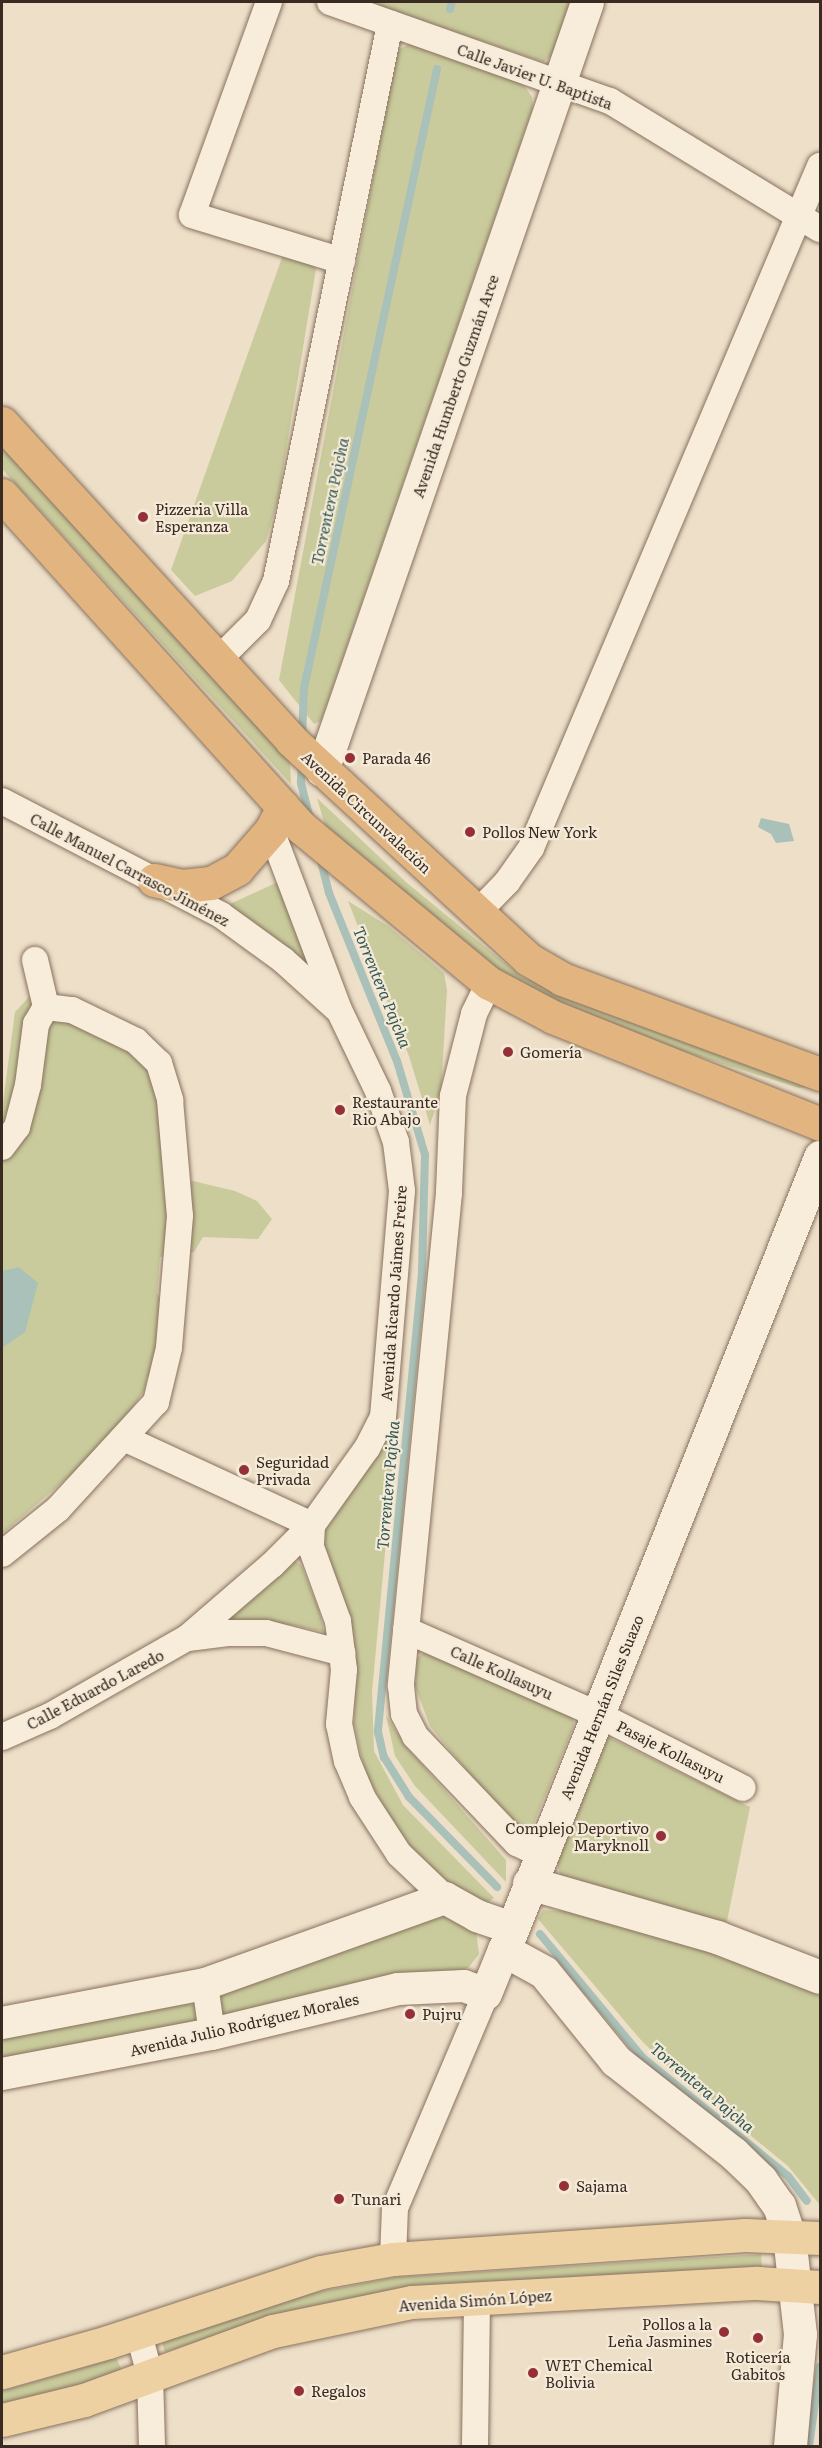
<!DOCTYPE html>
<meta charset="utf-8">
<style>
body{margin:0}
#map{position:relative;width:822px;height:2448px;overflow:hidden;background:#eddfc8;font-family:Literata,serif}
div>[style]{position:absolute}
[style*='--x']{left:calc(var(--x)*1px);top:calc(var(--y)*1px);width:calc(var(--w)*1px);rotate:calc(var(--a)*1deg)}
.green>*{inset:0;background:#c9cb9c}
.water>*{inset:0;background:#a9c1b8}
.stream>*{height:8px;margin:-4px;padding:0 4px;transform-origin:4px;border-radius:4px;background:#a9c1b8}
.roads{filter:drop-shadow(0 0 2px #88715e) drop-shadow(0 0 2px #88715e)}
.minor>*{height:26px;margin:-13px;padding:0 13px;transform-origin:13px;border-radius:13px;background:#f8eddb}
.tertiary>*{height:32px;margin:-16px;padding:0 16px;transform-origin:16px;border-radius:16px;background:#f8eddb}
.secondary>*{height:33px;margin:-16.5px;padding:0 16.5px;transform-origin:16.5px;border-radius:16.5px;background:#f8eddb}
.primary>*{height:33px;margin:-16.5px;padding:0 16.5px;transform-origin:16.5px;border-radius:16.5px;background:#eed1a2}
.trunk>*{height:33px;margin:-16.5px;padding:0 16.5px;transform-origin:16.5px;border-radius:16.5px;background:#e2b580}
.dots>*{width:16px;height:16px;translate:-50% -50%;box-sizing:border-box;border:3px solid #f5ead8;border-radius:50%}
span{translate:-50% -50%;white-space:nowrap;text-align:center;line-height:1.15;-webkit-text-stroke:4.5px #f5ead8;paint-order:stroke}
.street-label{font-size:15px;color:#392b21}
.poi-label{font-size:15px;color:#392b21}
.left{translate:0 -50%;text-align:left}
.right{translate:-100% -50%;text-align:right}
.water-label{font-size:16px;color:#315853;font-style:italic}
.frame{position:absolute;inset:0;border:3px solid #392b21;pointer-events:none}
</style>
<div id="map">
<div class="green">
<div style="clip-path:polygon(368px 2px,575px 2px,553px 55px,543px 62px)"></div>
<div style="clip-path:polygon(412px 43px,523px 84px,532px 97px,533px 107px,321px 721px,314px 724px,279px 680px,397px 50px)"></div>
<div style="clip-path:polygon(284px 252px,310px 259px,316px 269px,278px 499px,266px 541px,232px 581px,195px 596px,171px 570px)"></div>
<div style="clip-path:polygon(2px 445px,290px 762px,291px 784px,2px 469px)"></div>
<div style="clip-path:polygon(317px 798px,407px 883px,522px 977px,810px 1087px,799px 1088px,644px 1039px,527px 993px,326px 829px)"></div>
<div style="clip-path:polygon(280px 881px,313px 966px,297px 961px,234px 915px,230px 904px)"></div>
<div style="clip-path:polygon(348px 901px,388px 926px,444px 973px,447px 990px,441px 1091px,430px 1125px,409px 1056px)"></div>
<div style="clip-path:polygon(29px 997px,54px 997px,154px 1068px,166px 1186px,193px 1181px,235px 1191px,257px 1201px,272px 1219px,258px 1239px,203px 1237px,194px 1252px,160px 1257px,157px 1293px,162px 1304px,154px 1372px,147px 1378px,145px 1389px,122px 1423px,80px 1467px,2px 1534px,2px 1110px,15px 1012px)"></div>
<div style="clip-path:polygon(398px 1413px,372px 1692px,374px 1751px,403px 1805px,494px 1898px,484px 1905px,463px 1894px,418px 1857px,384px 1809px,365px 1772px,354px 1724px,356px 1653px,351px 1624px,321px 1546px,324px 1523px,337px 1501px,367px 1470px)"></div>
<div style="clip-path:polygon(294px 1560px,301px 1565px,319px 1610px,324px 1632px,292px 1625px,223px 1623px)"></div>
<div style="clip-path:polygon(425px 1652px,572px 1715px,574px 1725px,529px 1835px,481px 1788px,430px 1726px,415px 1686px,417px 1658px)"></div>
<div style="clip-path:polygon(386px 1715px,404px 1744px,506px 1860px,506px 1882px,415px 1786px,395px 1756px)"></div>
<div style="clip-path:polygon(606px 1736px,750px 1807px,726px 1926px,560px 1875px,557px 1861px)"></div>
<div style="clip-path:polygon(543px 1910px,596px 1913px,665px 1929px,820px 1990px,820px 2205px,788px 2166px,673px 2072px,640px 2039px,538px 1919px)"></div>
<div style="clip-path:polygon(443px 1913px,475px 1923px,479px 1954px,468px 1968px,229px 2018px,223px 2015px,217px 1999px,221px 1991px)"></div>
<div style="clip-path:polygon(183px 2003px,198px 2006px,202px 2024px,2px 2063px,2px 2035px)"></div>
<div style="clip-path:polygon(761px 2254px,762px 2267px,471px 2284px,256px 2322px,165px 2352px,161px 2340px,289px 2297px,398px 2277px)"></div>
<div style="clip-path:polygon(116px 2358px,122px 2370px,73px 2388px,2px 2405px,2px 2391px)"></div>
</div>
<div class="water">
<div style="clip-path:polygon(761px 818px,789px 824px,794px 841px,776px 843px,771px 834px,758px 827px)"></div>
<div style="clip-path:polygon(19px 1267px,38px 1283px,25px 1332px,2px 1348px,2px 1271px)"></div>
</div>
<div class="stream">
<div style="--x:450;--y:9;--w:7;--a:-74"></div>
<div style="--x:302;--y:739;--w:51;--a:-87.8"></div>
<div style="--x:304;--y:688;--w:633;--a:-77.87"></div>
<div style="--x:302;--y:761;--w:22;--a:93"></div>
<div style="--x:301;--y:783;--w:37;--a:76"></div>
<div style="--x:320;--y:857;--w:37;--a:76"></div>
<div style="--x:329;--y:893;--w:181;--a:68"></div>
<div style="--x:397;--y:1061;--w:98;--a:73.4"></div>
<div style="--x:425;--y:1155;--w:118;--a:91.5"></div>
<div style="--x:422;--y:1273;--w:461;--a:95.5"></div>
<div style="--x:378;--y:1732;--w:26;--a:77"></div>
<div style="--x:384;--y:1757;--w:47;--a:58"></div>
<div style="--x:409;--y:1797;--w:126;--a:45.6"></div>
<div style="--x:540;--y:1934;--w:160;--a:50.3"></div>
<div style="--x:642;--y:2057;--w:188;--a:39.2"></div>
<div style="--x:788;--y:2176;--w:31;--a:53"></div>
<div style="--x:809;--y:2446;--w:80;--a:-82.1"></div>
</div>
<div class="roads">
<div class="minor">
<div style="--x:269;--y:2;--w:226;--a:109.9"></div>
<div style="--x:192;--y:215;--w:157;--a:17"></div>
<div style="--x:330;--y:2;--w:297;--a:19.5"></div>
<div style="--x:610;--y:101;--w:246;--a:31.4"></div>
<div style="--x:217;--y:661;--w:58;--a:-45"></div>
<div style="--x:258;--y:620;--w:43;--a:-65.2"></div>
<div style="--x:276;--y:581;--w:569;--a:-78.43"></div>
<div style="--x:2;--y:801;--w:247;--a:27.5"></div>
<div style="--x:221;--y:915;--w:77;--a:36"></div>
<div style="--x:283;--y:960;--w:72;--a:42.2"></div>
<div style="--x:271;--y:830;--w:192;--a:69.3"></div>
<div style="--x:339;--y:1010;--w:90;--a:64.3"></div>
<div style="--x:378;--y:1091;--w:54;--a:70.6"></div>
<div style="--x:396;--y:1142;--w:49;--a:83"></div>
<div style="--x:402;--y:1191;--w:227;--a:94.8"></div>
<div style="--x:383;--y:1417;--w:35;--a:117"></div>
<div style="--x:367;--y:1448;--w:95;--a:125.5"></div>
<div style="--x:312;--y:1525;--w:22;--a:93"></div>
<div style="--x:311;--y:1547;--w:79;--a:70"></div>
<div style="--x:338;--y:1621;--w:49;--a:83"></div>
<div style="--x:344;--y:1670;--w:54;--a:95.3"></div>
<div style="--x:339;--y:1724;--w:38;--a:78"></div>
<div style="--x:347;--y:1761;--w:39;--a:67"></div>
<div style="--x:362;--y:1797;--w:68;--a:57"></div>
<div style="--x:399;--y:1854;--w:64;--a:43.7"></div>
<div style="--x:476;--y:914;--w:45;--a:-45.9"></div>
<div style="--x:507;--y:882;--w:42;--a:-54.8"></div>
<div style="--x:531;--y:848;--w:741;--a:-67.04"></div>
<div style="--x:35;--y:960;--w:48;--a:76.8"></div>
<div style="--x:489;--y:983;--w:34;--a:116"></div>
<div style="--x:474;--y:1014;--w:85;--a:104.4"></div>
<div style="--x:453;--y:1096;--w:97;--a:92.4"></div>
<div style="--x:449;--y:1193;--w:495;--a:95.6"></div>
<div style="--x:401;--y:1686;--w:28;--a:84"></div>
<div style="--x:404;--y:1714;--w:25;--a:63"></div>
<div style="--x:415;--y:1736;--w:148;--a:46.4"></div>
<div style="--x:517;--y:1843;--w:25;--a:26"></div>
<div style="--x:2;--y:1147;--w:25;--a:-53"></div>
<div style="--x:17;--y:1127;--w:43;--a:-75.3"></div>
<div style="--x:28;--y:1085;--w:62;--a:-82.5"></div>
<div style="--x:36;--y:1024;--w:20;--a:-60"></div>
<div style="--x:46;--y:1007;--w:26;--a:7"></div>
<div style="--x:72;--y:1010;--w:71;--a:25.8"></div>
<div style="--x:136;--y:1041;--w:32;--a:44"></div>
<div style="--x:159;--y:1063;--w:39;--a:73"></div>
<div style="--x:170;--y:1100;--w:116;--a:85.1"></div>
<div style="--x:180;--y:1216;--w:132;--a:94.8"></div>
<div style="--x:169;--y:1348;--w:56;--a:103.5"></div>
<div style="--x:156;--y:1402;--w:145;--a:132.5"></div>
<div style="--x:58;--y:1509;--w:72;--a:141.2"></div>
<div style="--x:406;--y:1630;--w:211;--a:23.8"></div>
<div style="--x:599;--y:1715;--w:161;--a:26.9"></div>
<div style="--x:188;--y:1638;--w:38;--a:-7"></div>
<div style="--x:226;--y:1633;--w:40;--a:0"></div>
<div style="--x:266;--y:1633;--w:79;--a:14.7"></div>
<div style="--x:2;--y:1737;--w:52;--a:-23.6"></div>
<div style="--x:50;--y:1716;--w:158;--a:-29.7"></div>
<div style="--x:187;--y:1638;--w:112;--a:-40.7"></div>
<div style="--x:272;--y:1565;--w:57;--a:-45"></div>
<div style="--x:312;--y:1525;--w:205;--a:-155.2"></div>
<div style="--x:205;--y:1984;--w:50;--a:82"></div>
<div style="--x:393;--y:2259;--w:51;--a:-87.8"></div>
<div style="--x:395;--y:2208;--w:233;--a:-67"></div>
<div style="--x:138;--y:2331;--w:46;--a:74.7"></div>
<div style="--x:150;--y:2375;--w:71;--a:88.4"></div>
<div style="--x:475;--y:2446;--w:147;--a:-89.2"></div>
</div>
<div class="tertiary">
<div style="--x:2;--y:2023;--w:207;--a:-10.9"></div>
<div style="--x:205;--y:1984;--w:255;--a:-19.7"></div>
<div style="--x:445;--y:1898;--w:37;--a:29"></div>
<div style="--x:477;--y:1916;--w:37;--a:19"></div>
<div style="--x:2;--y:2074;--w:214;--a:-10.8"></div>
<div style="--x:212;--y:2034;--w:191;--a:-13.6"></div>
<div style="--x:398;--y:1989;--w:66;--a:-2.6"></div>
<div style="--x:464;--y:1986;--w:23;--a:20"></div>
<div style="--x:486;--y:1994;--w:48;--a:-67.8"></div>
</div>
<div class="secondary">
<div style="--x:322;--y:770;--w:812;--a:-70.96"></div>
<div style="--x:529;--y:1883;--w:196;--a:16"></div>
<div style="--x:717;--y:1937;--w:110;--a:21.2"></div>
<div style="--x:790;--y:2446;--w:112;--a:-84.9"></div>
<div style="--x:800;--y:2334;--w:99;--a:-96.4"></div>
<div style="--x:789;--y:2236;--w:32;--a:-108"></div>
<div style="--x:779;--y:2206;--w:32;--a:-125"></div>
<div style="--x:761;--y:2180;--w:39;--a:-136"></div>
<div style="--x:733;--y:2153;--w:149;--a:-141.8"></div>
<div style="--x:616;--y:2061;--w:114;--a:-129"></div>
<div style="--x:544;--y:1972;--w:46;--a:-151.2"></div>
<div style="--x:504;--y:1950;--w:854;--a:-68.27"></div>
</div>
<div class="primary">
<div style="--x:2;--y:2372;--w:110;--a:-15.8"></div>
<div style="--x:108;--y:2342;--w:224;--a:-18.2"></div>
<div style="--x:321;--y:2272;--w:73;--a:-10.2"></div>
<div style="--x:393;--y:2259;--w:353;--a:-3.9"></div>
<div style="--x:745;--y:2235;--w:75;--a:2.3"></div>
<div style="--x:2;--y:2420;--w:84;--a:-13.7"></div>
<div style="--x:84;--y:2400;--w:201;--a:-20.1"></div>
<div style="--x:273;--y:2331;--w:142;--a:-11.8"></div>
<div style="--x:412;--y:2302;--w:346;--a:-3.2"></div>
<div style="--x:757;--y:2283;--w:63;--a:3.6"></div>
</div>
<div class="trunk">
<div style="--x:2;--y:423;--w:429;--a:47.6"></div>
<div style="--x:291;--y:740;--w:323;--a:42.7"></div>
<div style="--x:528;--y:959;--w:39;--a:30"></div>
<div style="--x:562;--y:979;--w:275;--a:20.2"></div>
<div style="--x:2;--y:495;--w:448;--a:48"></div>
<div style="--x:302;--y:828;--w:243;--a:39.7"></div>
<div style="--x:489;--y:983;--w:72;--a:28"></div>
<div style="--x:553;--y:1017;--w:288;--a:21.8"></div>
<div style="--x:154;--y:880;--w:29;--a:12"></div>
<div style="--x:182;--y:886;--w:29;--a:-6"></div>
<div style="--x:211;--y:883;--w:30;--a:-28"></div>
<div style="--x:237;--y:869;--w:52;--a:-48.9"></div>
<div style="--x:271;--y:830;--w:26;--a:-62"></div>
</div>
</div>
<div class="dots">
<div style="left:143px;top:517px;background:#953038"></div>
<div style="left:350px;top:758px;background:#953038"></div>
<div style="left:470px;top:832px;background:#953038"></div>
<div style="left:508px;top:1052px;background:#953038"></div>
<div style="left:340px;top:1110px;background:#953038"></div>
<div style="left:244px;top:1470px;background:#953038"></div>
<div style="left:661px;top:1836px;background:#953038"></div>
<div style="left:410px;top:2014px;background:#953038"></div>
<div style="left:564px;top:2186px;background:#953038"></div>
<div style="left:339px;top:2199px;background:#953038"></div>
<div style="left:724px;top:2332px;background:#953038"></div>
<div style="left:758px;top:2338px;background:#953038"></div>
<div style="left:533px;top:2373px;background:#953038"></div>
<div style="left:299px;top:2391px;background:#953038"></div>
</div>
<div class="street-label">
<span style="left:535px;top:76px;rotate:20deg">Calle Javier U. Baptista</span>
<span style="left:455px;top:386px;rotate:-71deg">Avenida Humberto Guzmán Arce</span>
<span style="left:367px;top:812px;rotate:43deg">Avenida Circunvalación</span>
<span style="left:130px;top:869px;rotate:28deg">Calle Manuel Carrasco Jiménez</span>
<span style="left:393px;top:1293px;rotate:-86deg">Avenida Ricardo Jaimes Freire</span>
<span style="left:502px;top:1672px;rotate:24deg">Calle Kollasuyu</span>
<span style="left:95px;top:1689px;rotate:-28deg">Calle Eduardo Laredo</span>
<span style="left:601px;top:1707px;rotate:-68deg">Avenida Hernán Siles Suazo</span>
<span style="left:671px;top:1751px;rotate:27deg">Pasaje Kollasuyu</span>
<span style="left:244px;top:2024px;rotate:-13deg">Avenida Julio Rodríguez Morales</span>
<span style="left:475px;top:2300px;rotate:-4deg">Avenida Simón López</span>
</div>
<div class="poi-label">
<span class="left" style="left:155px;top:517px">Pizzeria Villa<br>Esperanza</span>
<span class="left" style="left:362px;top:758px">Parada 46</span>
<span class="left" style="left:482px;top:832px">Pollos New York</span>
<span class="left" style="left:520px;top:1052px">Gomería</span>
<span class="left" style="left:352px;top:1110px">Restaurante<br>Rio Abajo</span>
<span class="left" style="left:256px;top:1470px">Seguridad<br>Privada</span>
<span class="right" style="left:649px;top:1836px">Complejo Deportivo<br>Maryknoll</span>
<span class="left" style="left:422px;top:2014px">Pujru</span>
<span class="left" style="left:576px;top:2186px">Sajama</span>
<span class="left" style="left:351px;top:2199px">Tunari</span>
<span class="right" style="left:712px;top:2332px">Pollos a la<br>Leña Jasmines</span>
<span style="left:758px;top:2365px">Roticería<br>Gabitos</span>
<span class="left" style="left:545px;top:2373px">WET Chemical<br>Bolivia</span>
<span class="left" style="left:311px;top:2391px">Regalos</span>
</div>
<div class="water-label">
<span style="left:329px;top:501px;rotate:-78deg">Torrentera Pajcha</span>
<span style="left:383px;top:987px;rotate:68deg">Torrentera Pajcha</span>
<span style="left:387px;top:1485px;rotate:-85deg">Torrentera Pajcha</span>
<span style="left:703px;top:2087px;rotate:40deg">Torrentera Pajcha</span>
</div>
<div class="frame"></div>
</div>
